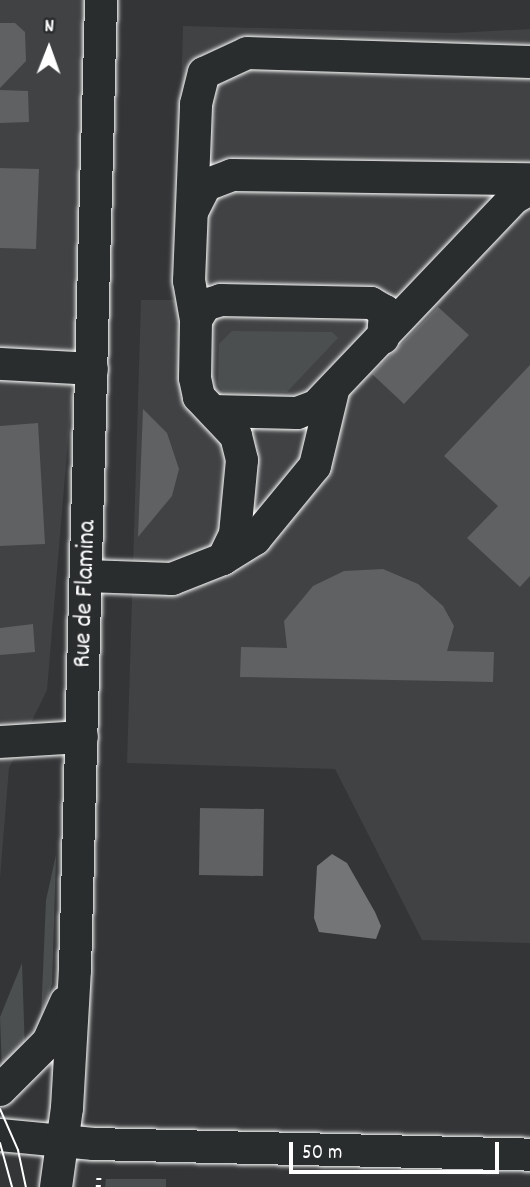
<!DOCTYPE html>
<style>
body{margin:0}
#map{position:relative;width:530px;height:1187px;overflow:hidden;background:#333536;font-family:Dekko,sans-serif}
div>[style]{position:absolute}
[style*='--x']{left:calc(var(--x)*1px);top:calc(var(--y)*1px);width:calc(var(--w)*1px);rotate:calc(var(--a)*1deg)}
.built>*{inset:0;background:#404243}
.green>*{inset:0;background:#4c4f50}
.water>*{inset:0;background:#737576}
.building>*{inset:0;background:#5f6162}
.path>*{height:4.5px;margin-top:-2.25px;transform-origin:0;background:repeating-linear-gradient(90deg,#fff 0 2px,transparent 0 7px)}
.roads{filter:drop-shadow(0 0 2px #fff) drop-shadow(0 0 2px #fff)}
.minor>*{height:32px;margin:-16px;padding:0 16px;transform-origin:16px;border-radius:16px;background:#2a2d2e}
.tram>*{height:2px;margin:-1px;padding:0 1px;transform-origin:1px;border-radius:1px;background:#fff}
span{translate:-50% -50%;white-space:nowrap;text-align:center;line-height:1.15;-webkit-text-stroke:7px #2a2d2e;paint-order:stroke}
.street-label{font-size:26px;color:#fff}
.north{position:absolute;left:14px;top:14px;width:70px;height:70px;-webkit-text-stroke:5px #2a2d2e;paint-order:stroke;rotate:1deg;font-size:19px;font-weight:700;line-height:28px;text-align:center;color:#fff}
.north::after{content:'';display:block;margin:auto;width:24px;height:32px;background:#fff;clip-path:polygon(50% 0,100% 100%,50% 72%,0 100%)}
.scale{position:absolute;left:289px;top:1142px;width:210px;height:32px;box-sizing:border-box;border:4px solid #fff;border-top:0;padding-left:9px;font-size:21px;line-height:24px;white-space:nowrap;color:#fff;-webkit-text-stroke:5px #2a2d2e;paint-order:stroke}
</style>
<div id="map">
<div class="built">
<div style="clip-path:polygon(0 0,105px 0,47px 690px,9px 768px,0 878px)"></div>
<div style="clip-path:polygon(183px 26px,453px 33px,530px 29px,530px 943px,422px 940px,335px 769px,127px 763px,141px 300px,175px 300px)"></div>
</div>
<div class="green">
<div style="clip-path:polygon(232px 331px,332px 332px,338px 338px,287px 392px,223px 391px,218px 385px,219px 344px)"></div>
<div style="clip-path:polygon(56px 855px,52px 984px,41px 1017px,46px 900px)"></div>
<div style="clip-path:polygon(22px 963px,25px 1051px,2px 1071px,0 1017px)"></div>
<div style="clip-path:polygon(106px 1179px,166px 1179px,166px 1187px,105px 1187px)"></div>
</div>
<div class="water">
<div style="clip-path:polygon(332px 854px,347px 863px,375px 912px,381px 926px,376px 939px,319px 932px,314px 918px,317px 866px)"></div>
</div>
<div class="building">
<div style="clip-path:polygon(0 23px,15px 23px,25px 32px,26px 61px,0 88px)"></div>
<div style="clip-path:polygon(0 90px,28px 91px,29px 122px,0 123px)"></div>
<div style="clip-path:polygon(0 168px,39px 169px,36px 249px,0 248px)"></div>
<div style="clip-path:polygon(438px 307px,469px 335px,404px 404px,372px 374px)"></div>
<div style="clip-path:polygon(530px 365px,530px 576px,520px 587px,467px 538px,498px 506px,444px 456px)"></div>
<div style="clip-path:polygon(143px 409px,167px 433px,179px 469px,172px 496px,138px 537px)"></div>
<div style="clip-path:polygon(38px 423px,45px 544px,0 546px,0 426px)"></div>
<div style="clip-path:polygon(383px 569px,418px 584px,443px 606px,454px 626px,447px 651px,494px 652px,493px 682px,240px 677px,241px 647px,287px 648px,284px 621px,313px 586px,344px 571px)"></div>
<div style="clip-path:polygon(33px 624px,35px 652px,0 655px,0 628px)"></div>
<div style="clip-path:polygon(200px 808px,264px 809px,263px 876px,199px 875px)"></div>
</div>
<div class="path">
<div style="--x:98;--y:1187;--w:13;--a:-86"></div>
</div>
<div class="roads">
<div class="minor">
<div style="--x:193;--y:210;--w:28;--a:-63"></div>
<div style="--x:206;--y:185;--w:28;--a:-21"></div>
<div style="--x:232;--y:175;--w:298;--a:0.8"></div>
<div style="--x:196;--y:320;--w:17;--a:-59"></div>
<div style="--x:205;--y:305;--w:17;--a:-17"></div>
<div style="--x:221;--y:300;--w:150;--a:1.1"></div>
<div style="--x:371;--y:303;--w:16;--a:30"></div>
<div style="--x:385;--y:311;--w:27;--a:94"></div>
<div style="--x:0;--y:364;--w:92;--a:3.1"></div>
<div style="--x:213;--y:411;--w:84;--a:1.4"></div>
<div style="--x:297;--y:413;--w:20;--a:-20"></div>
<div style="--x:316;--y:406;--w:287;--a:-46.4"></div>
<div style="--x:514;--y:198;--w:18;--a:-29"></div>
<div style="--x:223;--y:559;--w:28;--a:-64"></div>
<div style="--x:235;--y:534;--w:74;--a:-84.6"></div>
<div style="--x:242;--y:460;--w:25;--a:-104"></div>
<div style="--x:236;--y:436;--w:54;--a:-133.5"></div>
<div style="--x:199;--y:397;--w:19;--a:-102"></div>
<div style="--x:195;--y:378;--w:58;--a:-89"></div>
<div style="--x:196;--y:320;--w:40;--a:-100"></div>
<div style="--x:189;--y:281;--w:177;--a:-87.7"></div>
<div style="--x:196;--y:104;--w:32;--a:-76"></div>
<div style="--x:204;--y:73;--w:47;--a:-24.9"></div>
<div style="--x:247;--y:53;--w:283;--a:1.8"></div>
<div style="--x:86;--y:576;--w:86;--a:2"></div>
<div style="--x:172;--y:579;--w:55;--a:-21.4"></div>
<div style="--x:223;--y:559;--w:38;--a:-32"></div>
<div style="--x:255;--y:539;--w:94;--a:-50.6"></div>
<div style="--x:315;--y:466;--w:77;--a:-76.5"></div>
<div style="--x:0;--y:742;--w:82;--a:-3.5"></div>
<div style="--x:0;--y:1090;--w:68;--a:-45"></div>
<div style="--x:48;--y:1042;--w:44;--a:-65.8"></div>
<div style="--x:0;--y:1135;--w:94;--a:5.5"></div>
<div style="--x:94;--y:1144;--w:436;--a:1.4"></div>
<div style="--x:56;--y:1187;--w:80;--a:-82.1"></div>
<div style="--x:67;--y:1108;--w:138;--a:-86.7"></div>
<div style="--x:75;--y:970;--w:970;--a:-88.46"></div>
</div>
</div>
<div class="tram">
<div style="--x:0;--y:1109;--w:45;--a:66.3"></div>
<div style="--x:18;--y:1150;--w:38;--a:78"></div>
<div style="--x:0;--y:1143;--w:46;--a:74.7"></div>
</div>
<div class="street-label">
<span style="left:86px;top:594px;rotate:-88deg">Rue de Flamina</span>
</div>
<div class="north">N</div>
<div class="scale">50 m</div>
</div>
